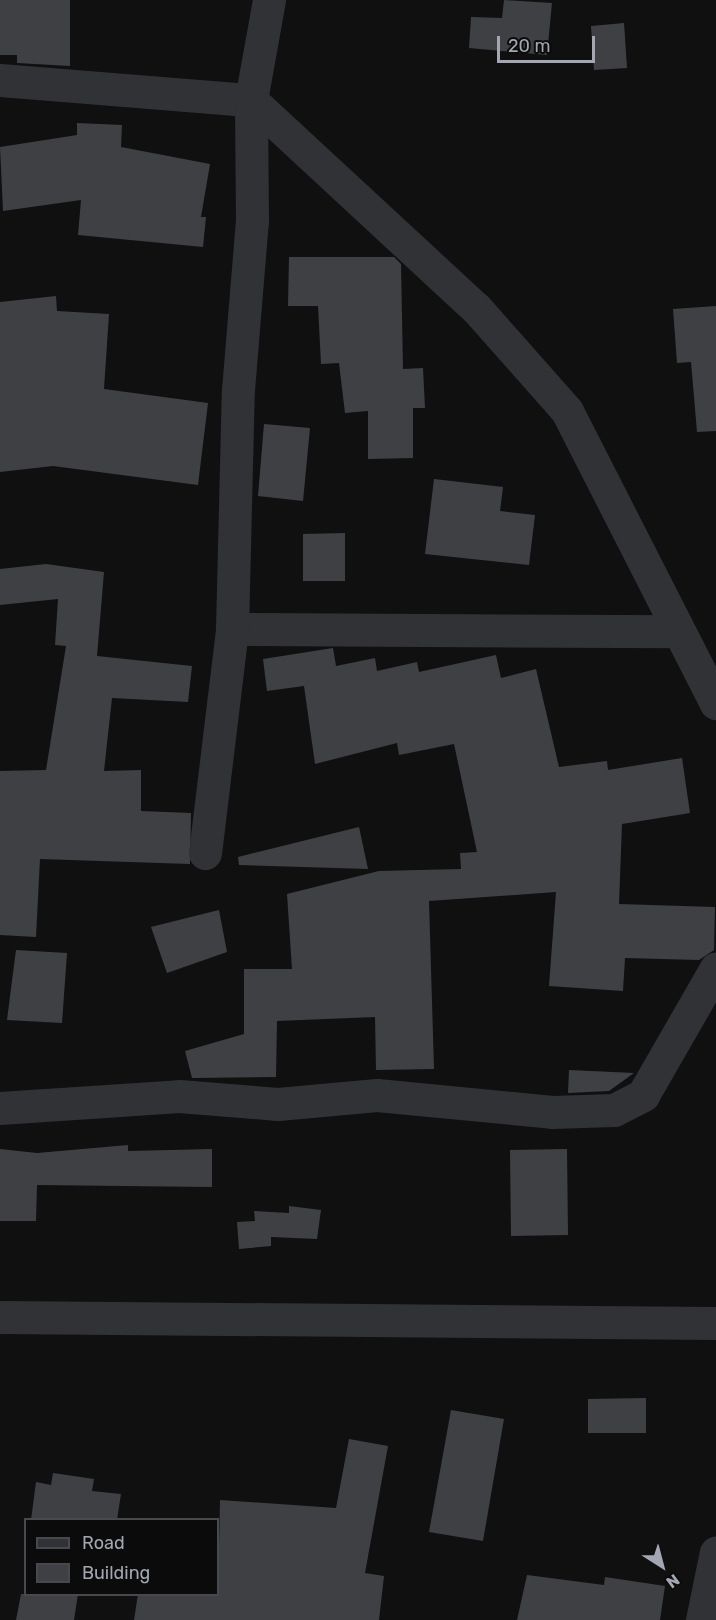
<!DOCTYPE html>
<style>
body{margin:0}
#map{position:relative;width:716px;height:1620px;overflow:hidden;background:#101011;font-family:Rubik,sans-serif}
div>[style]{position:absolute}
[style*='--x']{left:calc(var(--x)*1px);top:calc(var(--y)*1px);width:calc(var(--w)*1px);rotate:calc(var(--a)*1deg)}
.building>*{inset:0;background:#3f4044}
.street>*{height:33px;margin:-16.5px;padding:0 16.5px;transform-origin:16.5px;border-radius:16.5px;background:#313236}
span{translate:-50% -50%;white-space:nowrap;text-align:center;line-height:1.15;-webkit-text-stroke:4.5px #0b0b0c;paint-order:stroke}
.legend{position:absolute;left:24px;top:1518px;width:195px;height:78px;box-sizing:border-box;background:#0b0b0c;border:2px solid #47494e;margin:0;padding:8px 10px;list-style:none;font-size:18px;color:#a2a7b1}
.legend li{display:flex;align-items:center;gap:12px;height:30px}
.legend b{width:30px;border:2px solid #47494e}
.north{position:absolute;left:632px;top:1536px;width:60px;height:60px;-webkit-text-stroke:4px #0b0b0c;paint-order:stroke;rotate:144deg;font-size:16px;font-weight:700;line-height:24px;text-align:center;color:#a2a7b1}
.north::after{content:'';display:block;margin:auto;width:21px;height:27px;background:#a2a7b1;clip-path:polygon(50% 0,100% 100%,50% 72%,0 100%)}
.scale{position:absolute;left:497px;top:36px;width:98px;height:27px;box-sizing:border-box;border:3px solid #a2a7b1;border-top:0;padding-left:8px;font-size:18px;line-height:21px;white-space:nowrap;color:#a2a7b1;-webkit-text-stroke:4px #0b0b0c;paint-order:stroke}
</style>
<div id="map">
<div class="building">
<div style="clip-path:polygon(0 0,70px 0,70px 66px,17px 63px,17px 55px,0 55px)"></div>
<div style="clip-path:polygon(504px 0,552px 3px,547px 55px,469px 48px,471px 17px,502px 18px)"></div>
<div style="clip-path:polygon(624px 23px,627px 68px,594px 70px,591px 26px)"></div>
<div style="clip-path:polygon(77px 123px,122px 125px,121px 147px,210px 164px,201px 217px,206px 217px,203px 247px,78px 235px,81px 200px,3px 211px,0 147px,77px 135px)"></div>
<div style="clip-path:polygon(289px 257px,394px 257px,401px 264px,403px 369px,423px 368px,425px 408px,413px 408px,413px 458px,368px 459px,368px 411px,345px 413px,339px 363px,321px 364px,318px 306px,288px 306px)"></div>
<div style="clip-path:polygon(56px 296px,57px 311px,109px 314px,104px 389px,208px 403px,198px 485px,53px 466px,0 472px,0 302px)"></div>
<div style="clip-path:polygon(716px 306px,716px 431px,697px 432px,691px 362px,677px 363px,673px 309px)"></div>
<div style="clip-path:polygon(264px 424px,310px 428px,303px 501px,258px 496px)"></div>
<div style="clip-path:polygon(434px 479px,503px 487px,500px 511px,535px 515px,529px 565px,425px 554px)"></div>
<div style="clip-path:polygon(345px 533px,345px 581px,303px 581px,303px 534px)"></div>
<div style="clip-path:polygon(46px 564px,104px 572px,97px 656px,192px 666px,188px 702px,112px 698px,104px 771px,141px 770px,141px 811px,191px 813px,190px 864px,40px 859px,36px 937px,0 935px,0 771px,46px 770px,66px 646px,55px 645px,58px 599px,0 605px,0 569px)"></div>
<div style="clip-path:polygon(333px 648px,336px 666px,375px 658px,377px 671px,417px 662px,419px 672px,496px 655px,501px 678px,536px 669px,559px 767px,607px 761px,608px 770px,682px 758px,690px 813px,622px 824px,619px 904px,715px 907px,714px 950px,699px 960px,625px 958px,623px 991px,549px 986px,556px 892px,429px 901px,434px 1069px,376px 1070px,375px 1017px,277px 1021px,276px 1077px,192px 1078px,185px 1051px,244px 1034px,244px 969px,292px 969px,287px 894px,379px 871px,461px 869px,460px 853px,477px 852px,454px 744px,399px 755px,397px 743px,315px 764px,304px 686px,267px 691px,263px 659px)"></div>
<div style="clip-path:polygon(359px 827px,368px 869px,239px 865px,238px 857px)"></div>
<div style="clip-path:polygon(219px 910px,227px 952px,167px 973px,151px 927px)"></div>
<div style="clip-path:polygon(16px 950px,67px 953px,62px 1023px,7px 1020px)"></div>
<div style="clip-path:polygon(569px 1070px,634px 1073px,609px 1091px,568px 1093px)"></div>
<div style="clip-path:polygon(128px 1145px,128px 1151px,212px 1149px,212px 1187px,37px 1185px,36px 1221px,0 1221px,0 1149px,37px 1153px)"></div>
<div style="clip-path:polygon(567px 1149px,568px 1235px,511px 1236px,510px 1150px)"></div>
<div style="clip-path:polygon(289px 1206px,321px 1210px,317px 1239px,271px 1237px,271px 1246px,239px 1249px,237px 1222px,255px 1221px,254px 1211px,289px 1213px)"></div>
<div style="clip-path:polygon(646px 1398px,646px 1433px,588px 1433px,588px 1399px)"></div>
<div style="clip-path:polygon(451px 1410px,504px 1419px,483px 1541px,429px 1532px)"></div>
<div style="clip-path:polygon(349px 1439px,388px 1446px,365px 1573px,384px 1576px,379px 1620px,134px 1620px,138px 1594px,218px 1594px,220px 1500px,336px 1508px)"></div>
<div style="clip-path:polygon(53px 1473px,94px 1479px,92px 1491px,121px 1494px,117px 1520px,31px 1520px,36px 1482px,51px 1485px)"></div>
<div style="clip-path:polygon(527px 1575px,604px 1585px,605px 1577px,665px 1586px,660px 1620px,517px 1620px)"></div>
<div style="clip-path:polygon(21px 1594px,78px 1594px,74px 1620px,16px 1620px)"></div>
</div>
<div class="street">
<div style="--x:0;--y:80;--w:252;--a:4.6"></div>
<div style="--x:251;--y:100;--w:306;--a:42.8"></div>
<div style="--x:476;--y:308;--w:137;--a:48.5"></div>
<div style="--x:567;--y:411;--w:328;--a:63"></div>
<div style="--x:232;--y:629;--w:445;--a:0.3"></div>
<div style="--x:205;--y:853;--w:226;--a:-83.1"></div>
<div style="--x:232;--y:629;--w:239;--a:-88.6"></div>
<div style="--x:238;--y:390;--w:170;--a:-85.3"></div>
<div style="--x:252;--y:221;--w:121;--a:-90.5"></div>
<div style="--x:251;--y:100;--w:102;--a:-79.8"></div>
<div style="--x:0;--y:1108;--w:179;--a:-3.8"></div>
<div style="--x:179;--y:1096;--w:99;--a:4.6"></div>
<div style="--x:278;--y:1104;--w:99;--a:-5.2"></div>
<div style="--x:377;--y:1095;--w:176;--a:5.5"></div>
<div style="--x:552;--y:1112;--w:62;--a:-1.8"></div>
<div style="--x:614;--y:1110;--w:33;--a:-27"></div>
<div style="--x:643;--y:1095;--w:146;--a:-60.1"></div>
<div style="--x:0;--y:1317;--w:716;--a:0.48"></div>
<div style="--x:702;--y:1620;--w:69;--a:-78.4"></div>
</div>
<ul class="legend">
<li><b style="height:8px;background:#313236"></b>Road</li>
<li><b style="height:16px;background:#3f4044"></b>Building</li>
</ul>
<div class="north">N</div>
<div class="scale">20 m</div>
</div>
